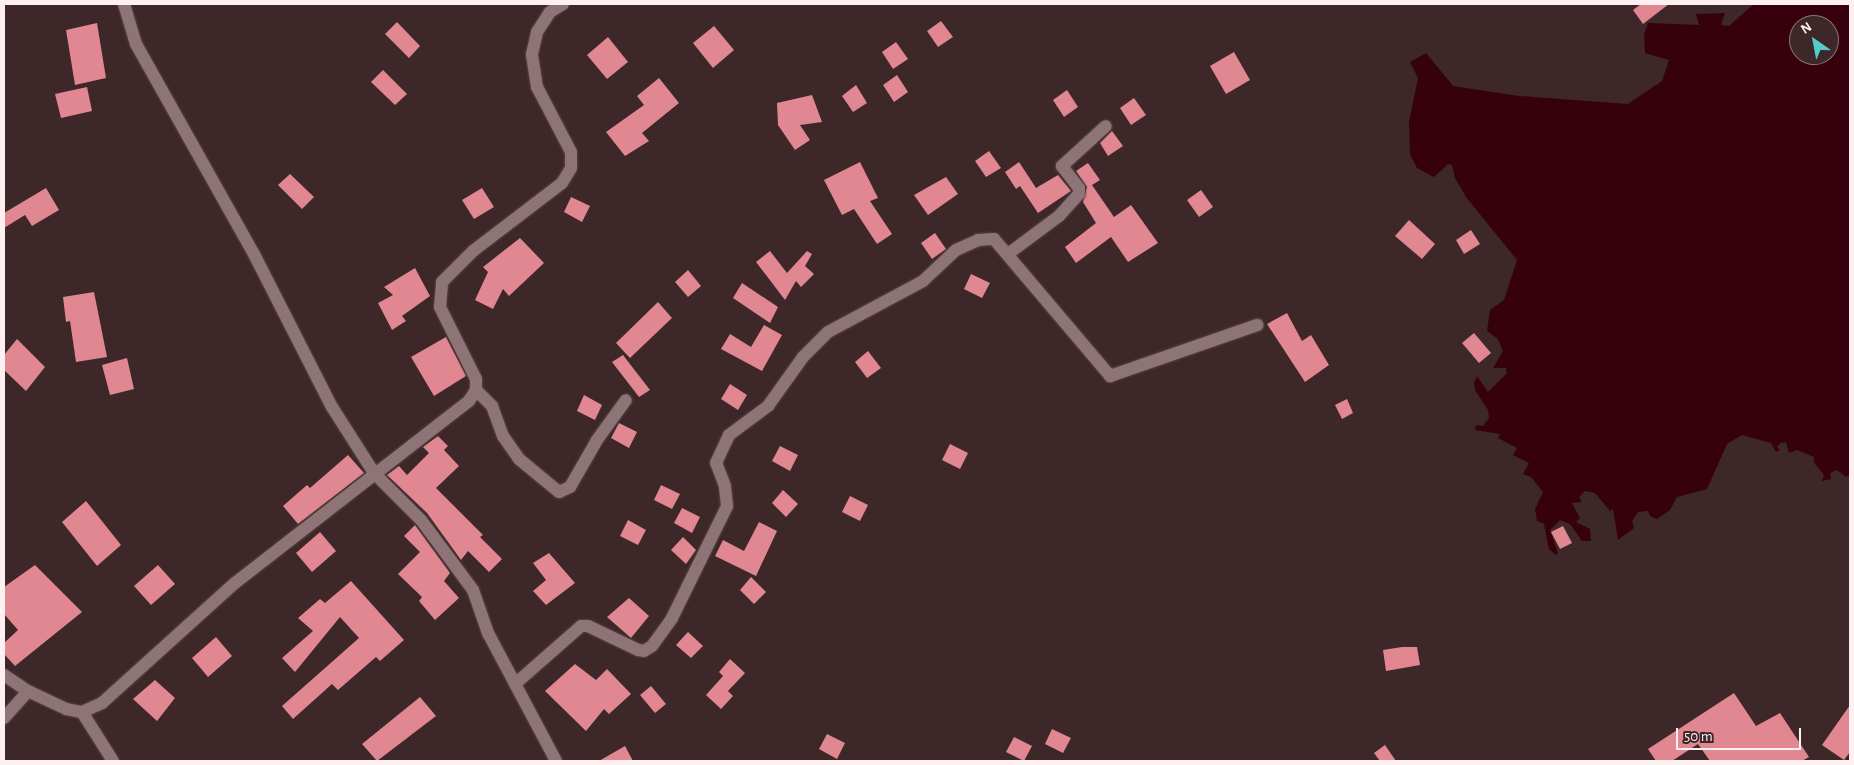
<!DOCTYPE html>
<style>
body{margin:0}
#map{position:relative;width:1854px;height:765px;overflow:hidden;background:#3d2729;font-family:"Alegreya Sans",sans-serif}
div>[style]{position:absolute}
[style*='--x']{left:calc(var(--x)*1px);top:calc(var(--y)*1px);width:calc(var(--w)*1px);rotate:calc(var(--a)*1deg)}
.water>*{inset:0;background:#36000c}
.building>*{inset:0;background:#e18791}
.roads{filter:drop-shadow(0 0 1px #584647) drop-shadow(0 0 1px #584647)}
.street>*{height:12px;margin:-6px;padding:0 6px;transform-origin:6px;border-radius:6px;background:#8e7476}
.secondary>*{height:12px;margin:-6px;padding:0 6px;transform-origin:6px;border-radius:6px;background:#8e7476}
span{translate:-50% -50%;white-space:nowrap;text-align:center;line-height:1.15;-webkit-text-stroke:5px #3d2729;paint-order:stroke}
.frame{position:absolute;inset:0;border:5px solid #feeff0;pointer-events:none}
.north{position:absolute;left:1789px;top:15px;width:50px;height:50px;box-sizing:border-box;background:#3d2729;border:1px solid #8a7779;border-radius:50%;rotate:327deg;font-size:14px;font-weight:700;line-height:20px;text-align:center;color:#feeff0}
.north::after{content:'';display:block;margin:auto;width:18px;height:22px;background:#53cdcb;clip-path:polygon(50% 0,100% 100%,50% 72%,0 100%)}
.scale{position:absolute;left:1676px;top:728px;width:125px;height:22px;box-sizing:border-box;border:2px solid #feeff0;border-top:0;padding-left:6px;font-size:15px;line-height:18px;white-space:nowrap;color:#feeff0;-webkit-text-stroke:4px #3d2729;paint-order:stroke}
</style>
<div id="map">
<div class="water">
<div style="clip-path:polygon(evenodd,1754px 4px,1850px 4px,1850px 474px,1846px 477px,1837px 470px,1830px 473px,1831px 479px,1822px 481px,1824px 475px,1814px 463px,1814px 457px,1797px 450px,1789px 453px,1786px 442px,1780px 443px,1777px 447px,1780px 450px,1776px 452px,1771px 443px,1742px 435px,1727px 444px,1707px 489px,1677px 497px,1670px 510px,1657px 519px,1650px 516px,1648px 511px,1638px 512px,1632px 521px,1634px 528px,1618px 540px,1613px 509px,1610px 511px,1595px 493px,1585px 491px,1579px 497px,1582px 502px,1572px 503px,1580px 518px,1576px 522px,1590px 529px,1591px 541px,1582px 541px,1570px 524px,1560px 520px,1550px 530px,1558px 553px,1556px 555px,1549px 549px,1544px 524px,1537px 521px,1535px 509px,1543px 492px,1531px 477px,1523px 474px,1529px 463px,1513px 455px,1517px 448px,1498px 438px,1500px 434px,1475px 430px,1476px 425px,1483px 426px,1489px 418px,1488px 410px,1475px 390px,1474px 383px,1477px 376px,1488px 392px,1507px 373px,1506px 368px,1493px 368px,1503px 351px,1498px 339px,1487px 331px,1490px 310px,1504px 300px,1517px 260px,1466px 197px,1455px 178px,1452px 165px,1448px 164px,1434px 177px,1417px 168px,1410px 154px,1409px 122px,1418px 78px,1410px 62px,1426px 53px,1453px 86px,1519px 96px,1628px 104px,1662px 81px,1669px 60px,1645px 53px,1644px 35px,1648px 23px,1699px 25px,1696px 14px,1725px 13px,1721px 25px,1729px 26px,1754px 4px,1799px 25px,1829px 25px,1829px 55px,1799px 55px,1799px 25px)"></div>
</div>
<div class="building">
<div style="clip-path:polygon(1641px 4px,1669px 4px,1643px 24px,1633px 10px)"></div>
<div style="clip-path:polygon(941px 21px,953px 37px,938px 47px,927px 31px)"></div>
<div style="clip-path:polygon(397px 22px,420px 46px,409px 58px,385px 34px)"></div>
<div style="clip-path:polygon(97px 23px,106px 78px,75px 85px,66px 30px)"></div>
<div style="clip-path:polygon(714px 26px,734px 50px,713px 68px,693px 43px)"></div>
<div style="clip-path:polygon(608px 37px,628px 62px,607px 79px,587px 55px)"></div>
<div style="clip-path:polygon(896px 42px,908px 59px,893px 69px,882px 52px)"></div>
<div style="clip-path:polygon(1234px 52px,1250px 80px,1226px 94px,1210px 66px)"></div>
<div style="clip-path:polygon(383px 70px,407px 94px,395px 105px,371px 82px)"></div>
<div style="clip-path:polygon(897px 75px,908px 92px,894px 102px,883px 85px)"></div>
<div style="clip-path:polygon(659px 78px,679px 103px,642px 133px,649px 141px,625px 156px,606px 132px,644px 105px,637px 96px)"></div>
<div style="clip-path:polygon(856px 85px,867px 103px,853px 112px,842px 96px)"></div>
<div style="clip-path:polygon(87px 87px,92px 111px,61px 118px,55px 94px)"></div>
<div style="clip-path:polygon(1067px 90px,1078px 107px,1064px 117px,1053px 100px)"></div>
<div style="clip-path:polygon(812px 95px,822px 122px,800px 125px,810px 140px,795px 150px,778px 125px,777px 103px)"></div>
<div style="clip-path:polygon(1134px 98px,1146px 115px,1131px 125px,1120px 108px)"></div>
<div style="clip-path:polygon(1112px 131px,1123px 146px,1108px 156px,1100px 143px)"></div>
<div style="clip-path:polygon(989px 151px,1001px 168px,986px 177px,975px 161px)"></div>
<div style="clip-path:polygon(860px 162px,878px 198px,870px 201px,892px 234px,877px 244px,854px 209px,842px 215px,824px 180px)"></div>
<div style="clip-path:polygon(1019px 162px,1036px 188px,1058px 175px,1071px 191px,1038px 213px,1020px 186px,1016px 189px,1005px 172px)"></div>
<div style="clip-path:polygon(1088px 163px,1100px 180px,1092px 185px,1114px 217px,1131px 205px,1158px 243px,1128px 262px,1111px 237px,1076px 263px,1065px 247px,1096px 223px,1083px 202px,1087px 187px,1076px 171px)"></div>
<div style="clip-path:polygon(290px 174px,314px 197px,302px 209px,278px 185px)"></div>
<div style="clip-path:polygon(946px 177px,958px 194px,928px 215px,914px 195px)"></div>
<div style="clip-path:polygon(46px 188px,59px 210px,32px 226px,25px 215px,4px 228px,4px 213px)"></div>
<div style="clip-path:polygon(482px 188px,494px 207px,474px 219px,462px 200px)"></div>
<div style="clip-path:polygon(1201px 190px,1213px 207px,1199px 217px,1187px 200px)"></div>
<div style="clip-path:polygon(571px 197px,590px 206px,582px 222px,564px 212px)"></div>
<div style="clip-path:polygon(1409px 220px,1435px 244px,1422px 259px,1395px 236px)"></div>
<div style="clip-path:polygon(1471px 230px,1480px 244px,1464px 254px,1456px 240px)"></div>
<div style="clip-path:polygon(935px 233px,946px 249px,932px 259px,921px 243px)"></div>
<div style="clip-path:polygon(520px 238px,544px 263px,509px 296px,503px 289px,493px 309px,475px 300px,488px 272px,483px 267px)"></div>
<div style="clip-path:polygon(770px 251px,787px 273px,807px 251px,812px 254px,805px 266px,814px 274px,801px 287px,796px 281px,785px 300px,756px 262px)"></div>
<div style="clip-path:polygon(415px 268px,430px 296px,402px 316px,406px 321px,392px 330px,378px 303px,393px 295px,384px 287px)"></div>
<div style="clip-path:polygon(688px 270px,701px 286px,688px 297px,675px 282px)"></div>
<div style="clip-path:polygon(971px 274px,990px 283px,982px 298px,964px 289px)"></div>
<div style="clip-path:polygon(742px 283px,778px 307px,770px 323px,733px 298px)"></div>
<div style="clip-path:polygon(94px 292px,107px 357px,76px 362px,70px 321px,66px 322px,63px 297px)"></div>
<div style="clip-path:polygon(658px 302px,672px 318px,630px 358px,616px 343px)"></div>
<div style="clip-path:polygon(1287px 313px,1302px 341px,1311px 335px,1329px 365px,1305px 382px,1267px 324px)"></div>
<div style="clip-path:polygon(764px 325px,782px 335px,762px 371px,721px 349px,730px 334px,751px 347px)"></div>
<div style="clip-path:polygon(1474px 333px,1491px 353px,1479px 363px,1462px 343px)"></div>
<div style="clip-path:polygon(446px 337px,466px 376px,434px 396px,411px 357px)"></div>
<div style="clip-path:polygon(17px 339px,45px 367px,26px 391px,4px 370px,4px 355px)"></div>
<div style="clip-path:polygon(868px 351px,881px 368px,867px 378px,855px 362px)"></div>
<div style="clip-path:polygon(623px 355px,650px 390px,639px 397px,612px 362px)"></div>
<div style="clip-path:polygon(127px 358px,134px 389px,110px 395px,102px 365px)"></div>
<div style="clip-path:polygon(730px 384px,747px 395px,738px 410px,721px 399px)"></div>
<div style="clip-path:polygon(584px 395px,602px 405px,595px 420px,577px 411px)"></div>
<div style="clip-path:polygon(1347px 399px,1353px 413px,1342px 419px,1335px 405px)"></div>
<div style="clip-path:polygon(619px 423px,637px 432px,629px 448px,611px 438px)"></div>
<div style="clip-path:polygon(438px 436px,448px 446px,444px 450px,459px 466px,436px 488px,483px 535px,480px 537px,502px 559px,489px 572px,468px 551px,461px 560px,427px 513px,387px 475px,399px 466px,407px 475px,429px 453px,423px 447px)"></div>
<div style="clip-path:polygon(950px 444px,968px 453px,960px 469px,942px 460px)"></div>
<div style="clip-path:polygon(780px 446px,798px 455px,790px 471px,772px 461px)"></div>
<div style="clip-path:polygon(348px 455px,364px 473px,298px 524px,283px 506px,307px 485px,310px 488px)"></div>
<div style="clip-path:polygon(661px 485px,680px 494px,672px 509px,654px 500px)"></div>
<div style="clip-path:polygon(783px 490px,798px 504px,786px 517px,772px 503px)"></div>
<div style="clip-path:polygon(850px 496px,868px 505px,860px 521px,842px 512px)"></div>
<div style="clip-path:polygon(86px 501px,121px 545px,97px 566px,62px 522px)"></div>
<div style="clip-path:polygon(682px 508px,700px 517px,692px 533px,674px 523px)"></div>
<div style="clip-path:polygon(628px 520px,646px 530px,638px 545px,620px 536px)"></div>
<div style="clip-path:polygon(759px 522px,777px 531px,756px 576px,715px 556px,723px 540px,744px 551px)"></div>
<div style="clip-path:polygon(415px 525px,450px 573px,444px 581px,459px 598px,435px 620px,419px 601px,422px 597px,398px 574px,420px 552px,404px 536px)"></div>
<div style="clip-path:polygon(1563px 526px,1572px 543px,1560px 549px,1551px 532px)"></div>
<div style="clip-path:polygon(320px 532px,336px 551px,312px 572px,296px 553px)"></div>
<div style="clip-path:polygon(683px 537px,696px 550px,686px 564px,671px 550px)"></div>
<div style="clip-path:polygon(549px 553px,575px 583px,546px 605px,533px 591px,546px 580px,533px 563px)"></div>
<div style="clip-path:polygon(35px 565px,82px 612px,15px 666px,4px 654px,4px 643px,18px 630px,4px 614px,4px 587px)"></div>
<div style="clip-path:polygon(158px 565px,175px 584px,151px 605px,134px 586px)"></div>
<div style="clip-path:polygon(751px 577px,766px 592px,754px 604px,740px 590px)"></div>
<div style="clip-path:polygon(351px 581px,404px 640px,380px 661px,376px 657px,338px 690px,332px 684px,293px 719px,282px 706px,359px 638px,340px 617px,295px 672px,282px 658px,313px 631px,298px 618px,320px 599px,325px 603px)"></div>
<div style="clip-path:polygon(629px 598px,649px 616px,631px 638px,607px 617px)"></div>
<div style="clip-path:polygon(688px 632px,703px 646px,691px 658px,676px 645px)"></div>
<div style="clip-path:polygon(216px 637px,232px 656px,208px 677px,192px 658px)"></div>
<div style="clip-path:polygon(1402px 647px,1417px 647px,1420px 665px,1386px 671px,1383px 650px)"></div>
<div style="clip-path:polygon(730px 659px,745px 673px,728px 691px,733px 696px,721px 709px,706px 695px,723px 676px,719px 672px)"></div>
<div style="clip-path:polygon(575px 664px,596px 680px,607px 669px,631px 694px,609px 714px,604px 709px,586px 731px,545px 691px)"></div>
<div style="clip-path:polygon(155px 680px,175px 698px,157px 721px,133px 699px)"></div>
<div style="clip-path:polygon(651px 686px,666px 704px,655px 713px,640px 695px)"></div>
<div style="clip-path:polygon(1734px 693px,1756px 726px,1780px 713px,1809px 757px,1802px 761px,1710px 761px,1698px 744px,1672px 761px,1656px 761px,1648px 749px)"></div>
<div style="clip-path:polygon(420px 697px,436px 716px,377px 761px,362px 744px)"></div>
<div style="clip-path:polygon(1850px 705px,1850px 752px,1844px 760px,1822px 745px)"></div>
<div style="clip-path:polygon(1052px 729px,1071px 738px,1063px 753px,1045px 744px)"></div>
<div style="clip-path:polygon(827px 734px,845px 743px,837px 759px,819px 749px)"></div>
<div style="clip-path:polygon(1014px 737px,1032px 746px,1024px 761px,1006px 752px)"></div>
<div style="clip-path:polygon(1385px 745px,1396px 761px,1380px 761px,1374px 753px)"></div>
<div style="clip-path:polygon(625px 746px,633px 761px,599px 761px)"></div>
</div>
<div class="roads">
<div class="street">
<div style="--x:124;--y:4;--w:42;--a:73.3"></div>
<div style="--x:136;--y:44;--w:243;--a:60.7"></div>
<div style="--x:255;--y:256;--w:169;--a:63"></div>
<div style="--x:332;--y:407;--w:78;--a:57.5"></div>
<div style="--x:374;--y:473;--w:66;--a:45"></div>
<div style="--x:421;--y:520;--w:87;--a:53.4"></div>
<div style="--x:473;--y:590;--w:46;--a:70.8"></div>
<div style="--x:488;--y:633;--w:145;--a:62"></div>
<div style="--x:1008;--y:254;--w:64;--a:-36.7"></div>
<div style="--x:1059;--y:216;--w:30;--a:-48"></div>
<div style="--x:1079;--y:194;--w:6;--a:-90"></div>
<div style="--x:1079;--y:188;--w:28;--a:-128"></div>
<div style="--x:1062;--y:166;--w:59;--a:-42.3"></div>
<div style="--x:476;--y:390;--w:23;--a:45"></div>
<div style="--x:492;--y:406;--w:32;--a:70"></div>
<div style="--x:503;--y:436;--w:28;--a:55"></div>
<div style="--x:519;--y:459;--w:52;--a:39.5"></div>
<div style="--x:559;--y:492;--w:12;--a:-24"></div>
<div style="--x:570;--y:487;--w:54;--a:-60.1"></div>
<div style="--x:597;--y:440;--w:49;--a:-54.1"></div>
<div style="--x:515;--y:684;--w:88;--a:-41.3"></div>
<div style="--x:581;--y:626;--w:7;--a:0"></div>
<div style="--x:588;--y:626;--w:55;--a:25.6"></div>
<div style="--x:638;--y:650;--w:6;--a:9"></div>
<div style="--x:644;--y:651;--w:9;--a:-32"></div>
<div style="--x:652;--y:646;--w:34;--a:-54"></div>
<div style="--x:672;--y:618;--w:125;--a:-63.8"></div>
<div style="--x:727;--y:506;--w:20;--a:-96"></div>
<div style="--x:725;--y:486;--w:25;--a:-111"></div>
<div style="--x:716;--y:463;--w:31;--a:-65"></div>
<div style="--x:729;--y:435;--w:49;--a:-36.6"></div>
<div style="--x:768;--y:406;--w:60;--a:-54.5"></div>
<div style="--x:803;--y:357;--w:35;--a:-45"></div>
<div style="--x:828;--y:332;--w:108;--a:-28.2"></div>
<div style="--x:923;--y:281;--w:45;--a:-43.2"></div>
<div style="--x:956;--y:250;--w:24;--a:-24"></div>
<div style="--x:978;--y:240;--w:16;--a:-4"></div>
<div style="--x:994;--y:239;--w:180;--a:49.7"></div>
<div style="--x:1110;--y:376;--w:156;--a:-19.1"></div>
<div style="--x:4;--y:718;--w:36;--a:-48"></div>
</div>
<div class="secondary">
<div style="--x:4;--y:675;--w:29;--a:34"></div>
<div style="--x:28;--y:691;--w:42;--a:25.3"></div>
<div style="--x:66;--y:709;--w:16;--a:11"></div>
<div style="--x:82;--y:712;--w:22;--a:-24"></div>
<div style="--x:102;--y:703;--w:179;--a:-42.1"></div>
<div style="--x:235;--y:583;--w:296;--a:-37.9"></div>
<div style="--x:469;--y:401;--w:13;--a:-58"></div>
<div style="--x:476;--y:390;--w:11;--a:-90"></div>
<div style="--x:476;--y:379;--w:80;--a:-116.6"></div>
<div style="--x:440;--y:307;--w:25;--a:-85"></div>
<div style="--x:442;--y:282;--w:44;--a:-45"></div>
<div style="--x:473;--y:251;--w:112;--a:-37.4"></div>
<div style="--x:562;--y:183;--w:17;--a:-59"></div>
<div style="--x:571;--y:168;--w:16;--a:-90"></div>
<div style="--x:571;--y:152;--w:73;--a:-117.6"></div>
<div style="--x:537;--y:87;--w:33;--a:-99"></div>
<div style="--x:532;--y:54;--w:23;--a:-77"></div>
<div style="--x:537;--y:32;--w:24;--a:-57"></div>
<div style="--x:550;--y:12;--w:15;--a:-32"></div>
<div style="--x:82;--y:712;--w:58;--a:57.7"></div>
</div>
</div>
<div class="frame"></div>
<div class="north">N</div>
<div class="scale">50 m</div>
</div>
